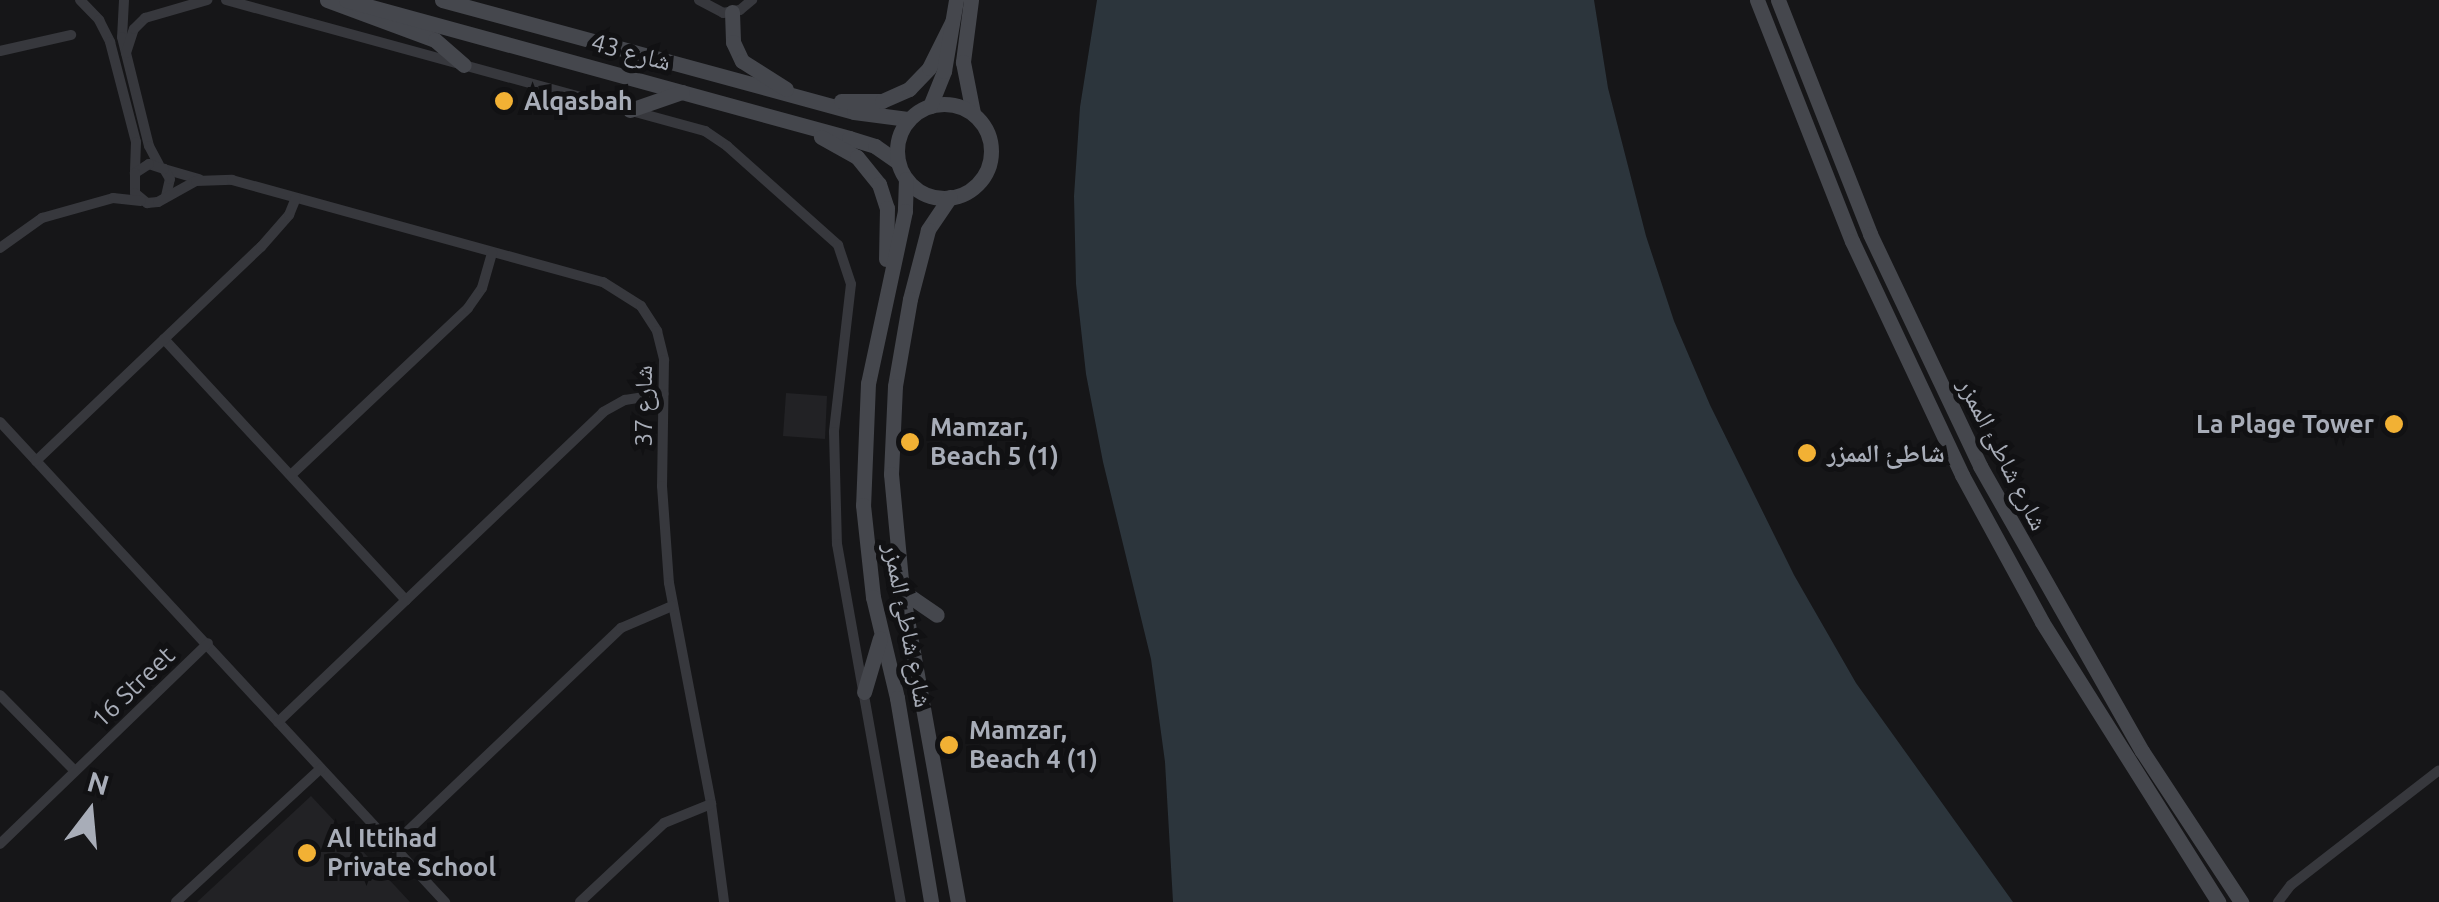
<!DOCTYPE html>
<meta charset="utf-8">
<style>
body{margin:0}
#map{position:relative;width:2439px;height:902px;overflow:hidden;background:#161618;font-family:Ubuntu,"Noto Naskh Arabic",sans-serif}
div>[style]{position:absolute}
[style*='--x']{left:calc(var(--x)*1px);top:calc(var(--y)*1px);width:calc(var(--w)*1px);rotate:calc(var(--a)*1deg)}
.built>*{inset:0;background:#222225}
.water>*{inset:0;background:#2c353c}
.street>*{height:10px;margin:-5px;padding:0 5px;transform-origin:5px;border-radius:5px;background:#37383d}
.secondary>*{height:15px;margin:-7.5px;padding:0 7.5px;transform-origin:7.5px;border-radius:7.5px;background:#45474d}
.secondary>.ring{margin:-7.5px;padding:0;box-sizing:content-box;background:none;border:15px solid #45474d;border-radius:50%}
.dots>*{width:28px;height:28px;translate:-50% -50%;box-sizing:border-box;border:5px solid #111113;border-radius:50%}
span{translate:-50% -50%;white-space:nowrap;text-align:center;line-height:1.15;-webkit-text-stroke:10px #111113;paint-order:stroke}
.street-label{font-size:25px;color:#a8adb8}
.poi-label{font-size:25px;color:#a8adb8;font-weight:700}
.left{translate:0 -50%;text-align:left}
.right{translate:-100% -50%;text-align:right}
.north{position:absolute;left:40px;top:762px;width:100px;height:100px;-webkit-text-stroke:8px #111113;paint-order:stroke;rotate:16deg;font-size:28px;font-weight:700;line-height:40px;text-align:center;color:#a8adb8}
.north::after{content:'';display:block;margin:auto;width:35px;height:45px;background:#a8adb8;clip-path:polygon(50% 0,100% 100%,50% 72%,0 100%)}
</style>
<div id="map">
<div class="built">
<div style="clip-path:polygon(786px 393px,827px 396px,825px 439px,783px 436px)"></div>
<div style="clip-path:polygon(311px 796px,410px 902px,197px 902px)"></div>
</div>
<div class="water">
<div style="clip-path:polygon(1097px 0,1594px 0,1608px 88px,1646px 236px,1674px 321px,1710px 405px,1794px 575px,1856px 683px,2013px 902px,1173px 902px,1165px 762px,1151px 659px,1103px 462px,1086px 374px,1076px 284px,1074px 196px,1080px 107px)"></div>
</div>
<div class="street">
<div style="--x:80;--y:0;--w:28;--a:46"></div>
<div style="--x:99;--y:20;--w:25;--a:63"></div>
<div style="--x:110;--y:42;--w:103;--a:75.4"></div>
<div style="--x:136;--y:142;--w:31;--a:92"></div>
<div style="--x:124;--y:0;--w:37;--a:93"></div>
<div style="--x:122;--y:37;--w:112;--a:76.1"></div>
<div style="--x:149;--y:146;--w:21;--a:62"></div>
<div style="--x:226;--y:0;--w:497;--a:15.3"></div>
<div style="--x:705;--y:131;--w:27;--a:34"></div>
<div style="--x:727;--y:146;--w:149;--a:41.7"></div>
<div style="--x:838;--y:245;--w:41;--a:71.6"></div>
<div style="--x:851;--y:284;--w:149;--a:96.6"></div>
<div style="--x:834;--y:432;--w:112;--a:88.5"></div>
<div style="--x:837;--y:544;--w:364;--a:79.9"></div>
<div style="--x:699;--y:0;--w:27;--a:28"></div>
<div style="--x:723;--y:13;--w:17;--a:-10"></div>
<div style="--x:740;--y:10;--w:16;--a:-40"></div>
<div style="--x:0;--y:51;--w:73;--a:-12.7"></div>
<div style="--x:126;--y:53;--w:25;--a:-72"></div>
<div style="--x:134;--y:29;--w:16;--a:-45"></div>
<div style="--x:145;--y:18;--w:65;--a:-16.2"></div>
<div style="--x:164;--y:169;--w:37;--a:16"></div>
<div style="--x:166;--y:196;--w:17;--a:-77"></div>
<div style="--x:170;--y:179;--w:12;--a:-121"></div>
<div style="--x:164;--y:169;--w:16;--a:-162"></div>
<div style="--x:149;--y:164;--w:17;--a:147"></div>
<div style="--x:135;--y:173;--w:20;--a:90"></div>
<div style="--x:135;--y:193;--w:16;--a:40"></div>
<div style="--x:147;--y:203;--w:11;--a:-5"></div>
<div style="--x:158;--y:202;--w:43;--a:-28.9"></div>
<div style="--x:196;--y:181;--w:36;--a:-2"></div>
<div style="--x:232;--y:180;--w:385;--a:15.4"></div>
<div style="--x:603;--y:282;--w:45;--a:32.3"></div>
<div style="--x:641;--y:306;--w:30;--a:57"></div>
<div style="--x:657;--y:331;--w:30;--a:76"></div>
<div style="--x:664;--y:360;--w:126;--a:90.9"></div>
<div style="--x:662;--y:486;--w:97;--a:85.9"></div>
<div style="--x:669;--y:583;--w:225;--a:79.2"></div>
<div style="--x:711;--y:804;--w:99;--a:82.4"></div>
<div style="--x:0;--y:248;--w:52;--a:-35.5"></div>
<div style="--x:42;--y:218;--w:74;--a:-15.7"></div>
<div style="--x:113;--y:198;--w:28;--a:6"></div>
<div style="--x:164;--y:339;--w:356;--a:47.2"></div>
<div style="--x:0;--y:422;--w:655;--a:47.17"></div>
<div style="--x:36;--y:461;--w:311;--a:-43.6"></div>
<div style="--x:261;--y:247;--w:43;--a:-48.8"></div>
<div style="--x:289;--y:215;--w:18;--a:-68"></div>
<div style="--x:291;--y:475;--w:243;--a:-43.3"></div>
<div style="--x:468;--y:308;--w:24;--a:-55"></div>
<div style="--x:482;--y:288;--w:37;--a:-74"></div>
<div style="--x:0;--y:695;--w:105;--a:45.4"></div>
<div style="--x:278;--y:722;--w:449;--a:-43.6"></div>
<div style="--x:603;--y:412;--w:25;--a:-29"></div>
<div style="--x:625;--y:400;--w:39;--a:-9"></div>
<div style="--x:0;--y:844;--w:289;--a:-44"></div>
<div style="--x:393;--y:845;--w:315;--a:-43.6"></div>
<div style="--x:621;--y:628;--w:56;--a:-23.3"></div>
<div style="--x:176;--y:902;--w:197;--a:-42.7"></div>
<div style="--x:580;--y:902;--w:115;--a:-43.2"></div>
<div style="--x:664;--y:823;--w:51;--a:-22"></div>
<div style="--x:2278;--y:902;--w:21;--a:-53"></div>
<div style="--x:2291;--y:885;--w:187;--a:-37.8"></div>
</div>
<div class="secondary">
<div style="--x:327;--y:0;--w:115;--a:20.3"></div>
<div style="--x:435;--y:40;--w:38;--a:41"></div>
<div style="--x:346;--y:0;--w:522;--a:15.34"></div>
<div style="--x:849;--y:138;--w:27;--a:17"></div>
<div style="--x:875;--y:146;--w:28;--a:35"></div>
<div style="--x:442;--y:0;--w:427;--a:15.2"></div>
<div style="--x:854;--y:112;--w:54;--a:7.4"></div>
<div style="--x:971;--y:0;--w:63;--a:97.4"></div>
<div style="--x:963;--y:62;--w:52;--a:78.9"></div>
<div style="--x:1757;--y:0;--w:259;--a:68.5"></div>
<div style="--x:1852;--y:241;--w:259;--a:64.8"></div>
<div style="--x:1962;--y:475;--w:167;--a:61.4"></div>
<div style="--x:2042;--y:622;--w:331;--a:57.8"></div>
<div style="--x:1778;--y:0;--w:251;--a:68.5"></div>
<div style="--x:1870;--y:234;--w:257;--a:64.6"></div>
<div style="--x:1980;--y:466;--w:328;--a:60.4"></div>
<div style="--x:2142;--y:751;--w:181;--a:56.7"></div>
<div style="--x:732;--y:12;--w:30;--a:88"></div>
<div style="--x:733;--y:42;--w:21;--a:65"></div>
<div style="--x:742;--y:61;--w:52;--a:32.5"></div>
<div style="--x:841;--y:101;--w:41;--a:0"></div>
<div style="--x:882;--y:101;--w:30;--a:-24"></div>
<div style="--x:909;--y:89;--w:29;--a:-46"></div>
<div style="--x:929;--y:68;--w:51;--a:-63.4"></div>
<div class="ring" style="left:897px;top:104px;width:79px;height:79px"></div>
<div style="--x:930;--y:106;--w:38;--a:-68"></div>
<div style="--x:944;--y:71;--w:72;--a:-80.4"></div>
<div style="--x:630;--y:110;--w:55;--a:-19.1"></div>
<div style="--x:821;--y:137;--w:41;--a:29.1"></div>
<div style="--x:857;--y:157;--w:35;--a:51"></div>
<div style="--x:879;--y:184;--w:25;--a:72"></div>
<div style="--x:887;--y:208;--w:51;--a:91.1"></div>
<div style="--x:906;--y:179;--w:32;--a:92"></div>
<div style="--x:905;--y:211;--w:176;--a:102.1"></div>
<div style="--x:868;--y:383;--w:122;--a:92.3"></div>
<div style="--x:863;--y:505;--w:93;--a:83.8"></div>
<div style="--x:873;--y:597;--w:104;--a:76.6"></div>
<div style="--x:897;--y:698;--w:207;--a:80.5"></div>
<div style="--x:950;--y:197;--w:40;--a:124"></div>
<div style="--x:928;--y:230;--w:71;--a:104.6"></div>
<div style="--x:910;--y:299;--w:88;--a:99.8"></div>
<div style="--x:895;--y:386;--w:88;--a:92.6"></div>
<div style="--x:891;--y:474;--w:118;--a:84.6"></div>
<div style="--x:902;--y:591;--w:316;--a:79.8"></div>
<div style="--x:902;--y:591;--w:42;--a:34.4"></div>
<div style="--x:864;--y:692;--w:56;--a:-73.5"></div>
</div>
<div class="dots">
<div style="left:504px;top:101px;background:#f2b134"></div>
<div style="left:2394px;top:424px;background:#f2b134"></div>
<div style="left:910px;top:442px;background:#f2b134"></div>
<div style="left:1807px;top:453px;background:#f2b134"></div>
<div style="left:949px;top:745px;background:#f2b134"></div>
<div style="left:307px;top:853px;background:#f2b134"></div>
</div>
<div class="street-label">
<span style="left:631px;top:52px;rotate:15deg">شارع 43</span>
<span style="left:643px;top:406px;rotate:-90deg">شارع 37</span>
<span style="left:2003px;top:454px;rotate:63deg">شارع شاطئ الممزر</span>
<span style="left:908px;top:625px;rotate:79deg">شارع شاطئ الممزر</span>
<span style="left:133px;top:687px;rotate:-44deg">16 Street</span>
</div>
<div class="poi-label">
<span class="left" style="left:524px;top:101px">Alqasbah</span>
<span class="right" style="left:2374px;top:424px">La Plage Tower</span>
<span class="left" style="left:930px;top:442px">Mamzar,<br>Beach 5 (1)</span>
<span class="left" style="left:1827px;top:453px">شاطئ الممزر</span>
<span class="left" style="left:969px;top:745px">Mamzar,<br>Beach 4 (1)</span>
<span class="left" style="left:327px;top:853px">Al Ittihad<br>Private School</span>
</div>
<div class="north">N</div>
</div>
